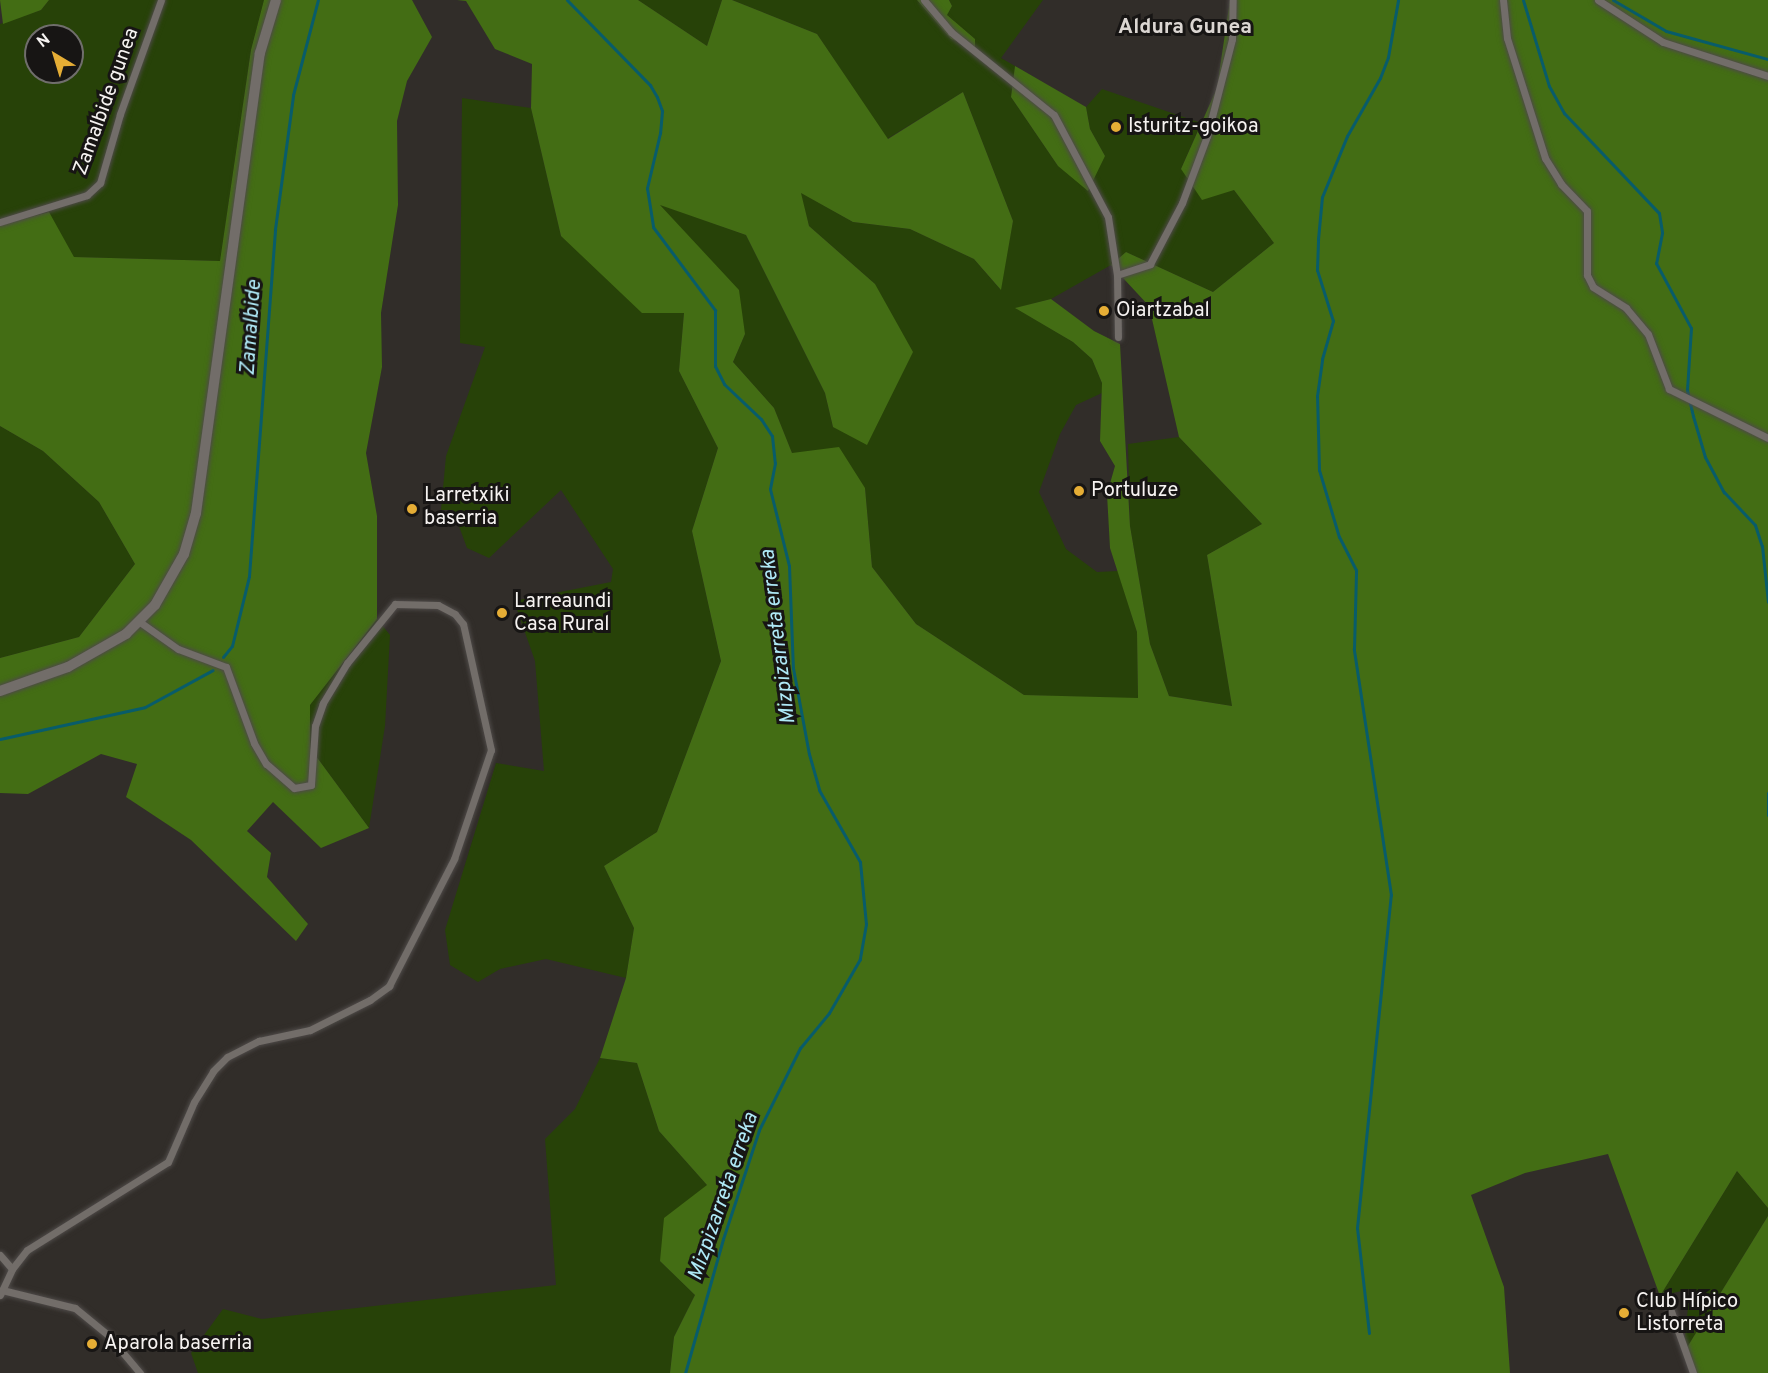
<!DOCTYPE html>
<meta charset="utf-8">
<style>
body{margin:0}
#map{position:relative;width:1768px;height:1373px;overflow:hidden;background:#312d29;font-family:Overpass,sans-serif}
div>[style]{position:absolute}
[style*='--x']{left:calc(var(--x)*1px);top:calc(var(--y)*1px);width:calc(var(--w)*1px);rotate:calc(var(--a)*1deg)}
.green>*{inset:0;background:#274208}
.forest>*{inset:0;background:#436d14}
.stream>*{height:3px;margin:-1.5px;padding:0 1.5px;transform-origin:1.5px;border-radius:1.5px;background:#085c6a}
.roads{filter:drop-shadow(0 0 2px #4e4a48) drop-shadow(0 0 2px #4e4a48)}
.street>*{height:7px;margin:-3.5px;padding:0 3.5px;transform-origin:3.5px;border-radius:3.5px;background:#726d69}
.secondary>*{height:10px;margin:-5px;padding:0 5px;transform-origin:5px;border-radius:5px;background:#726d69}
.dots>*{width:16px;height:16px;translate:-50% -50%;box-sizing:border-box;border:3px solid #171514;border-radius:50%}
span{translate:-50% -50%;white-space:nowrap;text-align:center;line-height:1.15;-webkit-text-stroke:6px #171514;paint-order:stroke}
.street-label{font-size:20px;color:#f6f3f1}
.poi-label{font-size:20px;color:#f6f3f1}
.left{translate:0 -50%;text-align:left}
.neighbourhood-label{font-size:21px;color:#dbd6d2;font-weight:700}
.water-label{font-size:21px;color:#afe9f6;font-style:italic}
.north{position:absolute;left:24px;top:24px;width:60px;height:60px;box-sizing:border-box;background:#171514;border:2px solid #706e6c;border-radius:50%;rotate:322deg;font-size:16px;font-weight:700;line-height:24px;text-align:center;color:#f6f3f1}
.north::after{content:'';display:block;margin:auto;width:21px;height:27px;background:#e5ad35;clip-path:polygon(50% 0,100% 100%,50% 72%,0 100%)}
</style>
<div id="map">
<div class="green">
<div style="clip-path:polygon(evenodd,49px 0,264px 0,251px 50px,220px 261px,73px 257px,0 225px,0 24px,41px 10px,49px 0,36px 36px,72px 36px,72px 72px,36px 72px,36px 36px)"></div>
<div style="clip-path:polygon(638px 0,722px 0,707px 46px)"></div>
<div style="clip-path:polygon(732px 0,917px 0,951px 39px,975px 39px,947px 15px,952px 6px,949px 0,1043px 0,1001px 58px,1015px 66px,1011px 97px,1058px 166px,1105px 156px,1090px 129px,1086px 107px,1102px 89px,1201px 123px,1181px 169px,1234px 190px,1274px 243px,1213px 292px,1126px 252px,1111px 265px,1051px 299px,1016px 308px,1073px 342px,1092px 359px,1102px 383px,1102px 393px,1076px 405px,1060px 434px,1039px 492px,1066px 549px,1097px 572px,1118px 571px,1137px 632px,1138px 699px,1024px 695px,916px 624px,872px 567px,865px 488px,792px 453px,774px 408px,733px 362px,745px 334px,659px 204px,746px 235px,825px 393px,833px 427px,875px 284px,809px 226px,800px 192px,853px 222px,910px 229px,974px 259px,1000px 289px,1013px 221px,963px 92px,887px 139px,817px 34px)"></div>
<div style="clip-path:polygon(462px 98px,531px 108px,561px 236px,684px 313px,679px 371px,718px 448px,692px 531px,721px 661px,657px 832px,604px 866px,634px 928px,626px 978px,546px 959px,500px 969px,478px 982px,450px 965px,445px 930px,496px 763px,544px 771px,535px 661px,514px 601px,611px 582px,613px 569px,561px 490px,489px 558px,467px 548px,453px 510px,441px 510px,446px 456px,485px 347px,460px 343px)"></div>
<div style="clip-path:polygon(0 426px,43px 451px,99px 502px,135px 564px,79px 637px,0 658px)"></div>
<div style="clip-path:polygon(1179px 437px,1262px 524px,1207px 555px,1232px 706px,1169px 696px,1150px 644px,1130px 526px,1128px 444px)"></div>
<div style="clip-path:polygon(377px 619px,390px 635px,385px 726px,369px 828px,310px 748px,310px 705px)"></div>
<div style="clip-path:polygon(600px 1058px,637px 1063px,659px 1131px,707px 1185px,660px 1261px,695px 1295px,674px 1337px,670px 1373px,198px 1373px,191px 1353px,223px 1309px,262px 1319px,556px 1285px,545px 1139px,575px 1109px)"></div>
<div style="clip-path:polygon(1737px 1171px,1768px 1208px,1768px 1216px,1683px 1354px,1690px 1289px,1660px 1296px)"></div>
</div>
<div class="forest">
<div style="clip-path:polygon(0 0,49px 0,41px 10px,3px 24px)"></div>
<div style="clip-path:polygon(264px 0,412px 0,432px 37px,407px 81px,397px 121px,398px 205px,381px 313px,382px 367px,366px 453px,377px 516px,377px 619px,310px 705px,310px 748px,369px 828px,321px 848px,273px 802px,247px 831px,271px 853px,267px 877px,308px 924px,296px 941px,191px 840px,126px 797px,137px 764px,101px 754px,28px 794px,0 793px,0 658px,79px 637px,135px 564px,99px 502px,43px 451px,0 426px,0 225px,49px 212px,74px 257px,220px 261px,251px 50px)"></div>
<div style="clip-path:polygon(457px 0,638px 0,707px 46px,722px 0,732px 0,817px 34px,888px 139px,963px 92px,1013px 221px,1001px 290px,974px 259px,910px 229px,853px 222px,801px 193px,809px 226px,875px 284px,913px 352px,867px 445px,833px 427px,825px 393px,746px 235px,660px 205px,739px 290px,745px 334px,733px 362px,774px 408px,792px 453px,839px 447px,865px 488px,872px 567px,916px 624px,1024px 695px,1138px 698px,1137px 632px,1110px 548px,1107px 494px,1115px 466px,1100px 441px,1102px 383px,1092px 359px,1073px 342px,1015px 308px,1051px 299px,1094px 331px,1120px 344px,1130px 526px,1150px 644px,1169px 696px,1232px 706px,1207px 555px,1262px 524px,1179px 437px,1149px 306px,1111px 265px,1126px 252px,1213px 292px,1274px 243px,1234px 190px,1202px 200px,1181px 169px,1217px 88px,1230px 0,1768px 0,1768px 1208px,1737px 1171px,1660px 1296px,1608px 1154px,1525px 1173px,1471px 1195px,1504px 1287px,1510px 1373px,670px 1373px,674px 1337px,695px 1295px,660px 1261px,664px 1218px,707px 1185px,659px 1131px,637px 1063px,600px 1058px,626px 978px,634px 928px,604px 866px,657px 832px,721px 661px,692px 531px,718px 448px,679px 371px,684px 313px,642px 313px,561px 236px,531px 108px,532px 64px,495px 49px,466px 1px)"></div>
<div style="clip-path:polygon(917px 0,949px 0,952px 6px,947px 15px,975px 39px,975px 48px,951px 39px)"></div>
<div style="clip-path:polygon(1015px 66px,1086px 107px,1090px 129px,1105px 156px,1088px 191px,1058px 166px,1011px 97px)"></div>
<div style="clip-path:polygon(1768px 1216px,1768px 1373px,1693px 1373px,1683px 1354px)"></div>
</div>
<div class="stream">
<div style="--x:567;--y:0;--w:119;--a:45.7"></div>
<div style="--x:650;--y:85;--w:14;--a:60"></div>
<div style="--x:657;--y:97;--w:15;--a:70"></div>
<div style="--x:662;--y:111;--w:22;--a:95"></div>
<div style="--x:660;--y:133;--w:57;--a:103.3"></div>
<div style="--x:647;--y:188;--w:39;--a:81"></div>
<div style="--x:653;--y:227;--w:104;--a:53.2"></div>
<div style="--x:715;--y:310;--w:56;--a:90"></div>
<div style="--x:715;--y:366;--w:20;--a:63"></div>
<div style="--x:724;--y:384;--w:51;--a:43.4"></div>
<div style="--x:761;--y:419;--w:20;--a:57"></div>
<div style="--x:772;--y:436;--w:27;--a:84"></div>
<div style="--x:775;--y:463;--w:26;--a:101"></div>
<div style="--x:770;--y:489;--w:79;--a:76.1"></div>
<div style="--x:789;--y:566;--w:102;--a:87.8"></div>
<div style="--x:793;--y:668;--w:87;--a:79.5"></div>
<div style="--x:809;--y:754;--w:37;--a:74"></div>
<div style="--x:819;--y:790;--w:83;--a:60.3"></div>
<div style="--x:860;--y:862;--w:62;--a:84.5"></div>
<div style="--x:866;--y:924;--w:36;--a:100"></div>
<div style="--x:860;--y:959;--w:62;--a:119.9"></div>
<div style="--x:829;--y:1013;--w:45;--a:129.6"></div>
<div style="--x:800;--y:1048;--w:92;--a:116.6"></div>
<div style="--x:759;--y:1130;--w:115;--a:108.3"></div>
<div style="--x:723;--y:1239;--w:139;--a:105.8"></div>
<div style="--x:1523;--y:0;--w:90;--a:73.2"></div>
<div style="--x:1549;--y:86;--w:31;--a:61"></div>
<div style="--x:1564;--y:113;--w:138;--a:46.5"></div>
<div style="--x:1659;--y:213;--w:20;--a:81"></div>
<div style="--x:1662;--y:233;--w:31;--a:101"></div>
<div style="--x:1656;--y:263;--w:74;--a:61.7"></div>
<div style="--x:1691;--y:328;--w:62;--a:93.7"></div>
<div style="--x:1687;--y:390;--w:27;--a:77"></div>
<div style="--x:1693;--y:416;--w:43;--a:73.7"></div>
<div style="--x:1705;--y:457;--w:40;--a:62"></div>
<div style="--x:1724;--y:492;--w:45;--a:46.8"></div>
<div style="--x:1755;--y:525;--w:22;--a:72"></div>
<div style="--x:1762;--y:546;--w:56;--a:83.9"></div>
<div style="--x:1613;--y:0;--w:61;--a:30.3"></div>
<div style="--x:1666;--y:31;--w:106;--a:15.4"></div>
<div style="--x:223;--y:657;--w:14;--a:-51"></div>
<div style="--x:232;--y:646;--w:72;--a:-76.3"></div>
<div style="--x:249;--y:576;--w:348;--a:-85.7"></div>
<div style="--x:275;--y:229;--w:135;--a:-82.3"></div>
<div style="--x:293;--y:95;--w:98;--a:-75.3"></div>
<div style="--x:0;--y:739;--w:148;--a:-12.4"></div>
<div style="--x:145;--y:707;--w:77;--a:-28.6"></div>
<div style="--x:1768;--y:793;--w:22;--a:90"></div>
<div style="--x:1369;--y:1333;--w:106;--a:-96.5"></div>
<div style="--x:1357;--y:1228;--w:335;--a:-84.2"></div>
<div style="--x:1391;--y:895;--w:249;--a:-98.6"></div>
<div style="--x:1354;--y:649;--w:79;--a:-88.5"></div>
<div style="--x:1356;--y:570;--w:37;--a:-117"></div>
<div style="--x:1339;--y:537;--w:70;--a:-106.6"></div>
<div style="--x:1319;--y:470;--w:74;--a:-91.5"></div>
<div style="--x:1317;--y:396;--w:37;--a:-82"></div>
<div style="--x:1322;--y:359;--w:40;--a:-74"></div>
<div style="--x:1333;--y:321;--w:53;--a:-107.4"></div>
<div style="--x:1317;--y:270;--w:31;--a:-88"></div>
<div style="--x:1318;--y:239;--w:42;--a:-84.6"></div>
<div style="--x:1322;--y:197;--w:66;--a:-67.7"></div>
<div style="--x:1347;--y:136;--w:67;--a:-60.4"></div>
<div style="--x:1380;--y:78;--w:22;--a:-69"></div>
<div style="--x:1388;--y:57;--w:58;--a:-80"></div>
</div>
<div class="roads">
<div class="street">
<div style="--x:924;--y:0;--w:42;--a:49.8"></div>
<div style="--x:951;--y:32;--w:132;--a:38.9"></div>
<div style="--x:1054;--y:115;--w:115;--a:62.1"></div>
<div style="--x:1108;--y:217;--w:59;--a:81.2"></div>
<div style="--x:1117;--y:275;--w:62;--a:89.1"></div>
<div style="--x:1503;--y:0;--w:38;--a:84"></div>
<div style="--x:1507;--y:38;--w:126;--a:72.4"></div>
<div style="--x:1545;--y:158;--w:31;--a:58"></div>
<div style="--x:1561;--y:184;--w:37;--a:46"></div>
<div style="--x:1587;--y:211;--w:64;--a:90"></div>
<div style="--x:1587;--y:275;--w:13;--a:63"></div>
<div style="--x:1593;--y:287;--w:39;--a:32"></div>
<div style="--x:1626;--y:308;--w:34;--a:50"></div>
<div style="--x:1648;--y:334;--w:59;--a:69.1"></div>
<div style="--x:1669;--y:389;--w:110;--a:26.3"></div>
<div style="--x:1598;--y:0;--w:77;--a:32.9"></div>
<div style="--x:1663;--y:42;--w:110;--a:17.9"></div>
<div style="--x:0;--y:222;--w:91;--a:-17.2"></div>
<div style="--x:87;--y:195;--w:18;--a:-43"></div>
<div style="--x:100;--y:183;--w:72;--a:-73.8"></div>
<div style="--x:120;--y:114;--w:121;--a:-70.2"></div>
<div style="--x:1117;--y:275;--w:35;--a:-18"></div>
<div style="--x:1150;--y:264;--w:69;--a:-62.3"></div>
<div style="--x:1182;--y:203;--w:72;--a:-69.5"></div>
<div style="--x:1207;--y:136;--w:100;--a:-75.5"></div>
<div style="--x:1232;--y:39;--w:39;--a:-89"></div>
<div style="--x:0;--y:1255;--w:18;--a:49"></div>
<div style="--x:2;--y:1290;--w:75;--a:13.9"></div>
<div style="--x:75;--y:1308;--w:43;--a:39.3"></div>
<div style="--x:108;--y:1335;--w:50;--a:49.9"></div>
<div style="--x:0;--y:1295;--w:29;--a:-65"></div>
<div style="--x:12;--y:1269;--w:24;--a:-52"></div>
<div style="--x:27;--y:1250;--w:166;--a:-32"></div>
<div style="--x:168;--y:1162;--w:65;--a:-66.6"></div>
<div style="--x:194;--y:1102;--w:36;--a:-58"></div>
<div style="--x:213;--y:1071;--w:20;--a:-45"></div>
<div style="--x:227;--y:1057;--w:36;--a:-27"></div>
<div style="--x:259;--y:1041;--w:52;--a:-12.2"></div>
<div style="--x:310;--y:1030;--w:67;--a:-26.6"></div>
<div style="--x:370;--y:1000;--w:24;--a:-36"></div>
<div style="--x:389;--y:986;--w:143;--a:-62.9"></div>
<div style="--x:454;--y:859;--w:115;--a:-71.3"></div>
<div style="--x:491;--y:750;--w:129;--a:-102.5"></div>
<div style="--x:463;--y:624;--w:13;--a:-129"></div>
<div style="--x:455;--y:614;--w:19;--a:-152"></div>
<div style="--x:438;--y:605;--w:43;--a:-178.7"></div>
<div style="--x:395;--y:604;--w:76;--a:129.1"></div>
<div style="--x:347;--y:663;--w:47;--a:121"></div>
<div style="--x:323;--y:703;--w:24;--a:109"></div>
<div style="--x:315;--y:726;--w:59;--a:93.9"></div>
<div style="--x:311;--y:785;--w:17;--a:170"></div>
<div style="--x:294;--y:788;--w:37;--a:-139"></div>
<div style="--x:266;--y:764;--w:24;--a:-120"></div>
<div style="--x:254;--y:743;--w:81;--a:-110.2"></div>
<div style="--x:226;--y:667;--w:51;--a:-159.4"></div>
<div style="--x:178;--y:649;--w:47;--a:-144.6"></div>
<div style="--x:1666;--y:1297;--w:81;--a:70.4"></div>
</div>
<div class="secondary">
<div style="--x:0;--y:691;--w:72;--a:-19.4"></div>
<div style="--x:68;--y:667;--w:67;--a:-29.6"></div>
<div style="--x:126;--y:634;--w:41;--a:-45"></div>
<div style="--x:155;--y:605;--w:59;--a:-60.4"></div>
<div style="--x:184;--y:554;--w:43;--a:-73.7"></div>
<div style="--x:196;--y:513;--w:464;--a:-82.1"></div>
<div style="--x:260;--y:53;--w:55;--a:-73.2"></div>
</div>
</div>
<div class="dots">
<div style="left:1116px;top:127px;background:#e5ad35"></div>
<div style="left:1104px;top:311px;background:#e5ad35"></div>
<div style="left:1079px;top:491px;background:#e5ad35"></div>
<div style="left:412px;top:509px;background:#e5ad35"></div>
<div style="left:502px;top:613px;background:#e5ad35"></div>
<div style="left:1624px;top:1313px;background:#e5ad35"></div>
<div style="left:92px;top:1344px;background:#e5ad35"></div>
</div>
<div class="street-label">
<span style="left:107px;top:102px;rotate:-70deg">Zamalbide gunea</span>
</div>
<div class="poi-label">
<span class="left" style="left:1128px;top:127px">Isturitz-goikoa</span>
<span class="left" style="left:1116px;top:311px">Oiartzabal</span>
<span class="left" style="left:1091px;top:491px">Portuluze</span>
<span class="left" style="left:424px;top:508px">Larretxiki<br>baserria</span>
<span class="left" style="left:514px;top:614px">Larreaundi<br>Casa Rural</span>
<span class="left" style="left:1636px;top:1314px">Club Hípico<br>Listorreta</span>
<span class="left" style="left:104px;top:1344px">Aparola baserria</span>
</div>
<div class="neighbourhood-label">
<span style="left:1185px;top:28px">Aldura Gunea</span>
</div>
<div class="water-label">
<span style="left:252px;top:328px;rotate:-86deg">Zamalbide</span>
<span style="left:779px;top:637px;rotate:-97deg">Mizpizarreta erreka</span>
<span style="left:724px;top:1197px;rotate:-71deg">Mizpizarreta erreka</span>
</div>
<div class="north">N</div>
</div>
